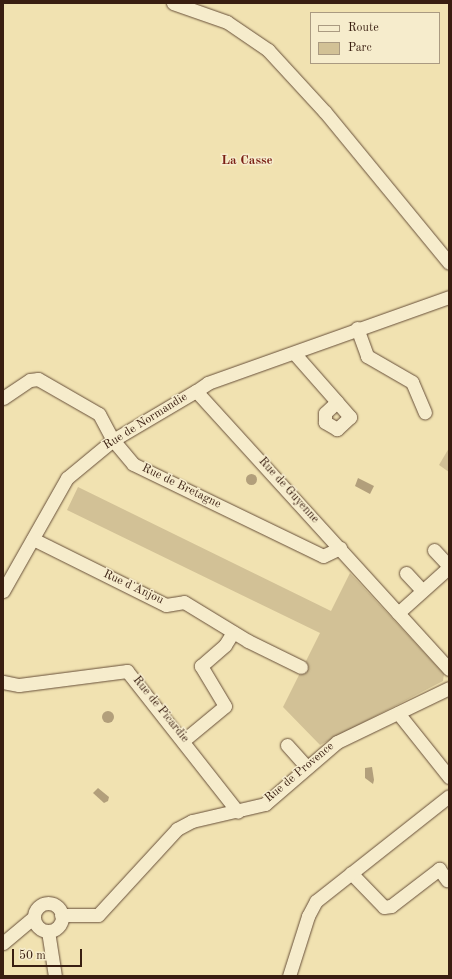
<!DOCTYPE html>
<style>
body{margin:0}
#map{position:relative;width:452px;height:979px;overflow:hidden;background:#f1e2b1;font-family:"Old Standard TT",serif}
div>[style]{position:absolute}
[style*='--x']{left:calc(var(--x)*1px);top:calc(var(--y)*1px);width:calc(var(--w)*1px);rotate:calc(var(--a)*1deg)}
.green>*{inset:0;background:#d2c196}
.water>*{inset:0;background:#b29f7b}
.round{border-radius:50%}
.roads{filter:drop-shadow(0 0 1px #674f39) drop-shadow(0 0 1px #674f39)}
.minor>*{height:13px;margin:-6.5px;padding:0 6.5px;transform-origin:6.5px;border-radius:6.5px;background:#f6eccc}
.minor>.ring{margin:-6.5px;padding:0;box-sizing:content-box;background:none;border:13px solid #f6eccc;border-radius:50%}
span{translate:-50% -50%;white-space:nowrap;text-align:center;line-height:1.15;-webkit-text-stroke:3px #f6eccc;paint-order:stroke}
.street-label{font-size:12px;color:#391e11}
.neighbourhood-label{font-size:13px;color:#7a1f14;font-weight:700}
.frame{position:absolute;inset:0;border:4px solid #391e11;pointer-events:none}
.legend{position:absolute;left:310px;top:12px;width:130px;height:52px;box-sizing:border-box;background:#f6eccc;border:1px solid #aa9a81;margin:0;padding:5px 7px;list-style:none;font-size:12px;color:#391e11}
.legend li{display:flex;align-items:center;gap:8px;height:20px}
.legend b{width:20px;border:1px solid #aa9a81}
.scale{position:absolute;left:12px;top:949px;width:70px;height:18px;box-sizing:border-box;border:2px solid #391e11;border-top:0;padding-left:5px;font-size:12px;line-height:14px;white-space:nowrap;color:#391e11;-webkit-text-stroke:3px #f6eccc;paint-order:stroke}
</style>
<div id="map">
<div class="green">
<div style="clip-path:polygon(449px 448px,449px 472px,439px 465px)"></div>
<div style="clip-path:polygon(78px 487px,331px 611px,350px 573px,444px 674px,443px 681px,320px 745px,283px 707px,320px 633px,67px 510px)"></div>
</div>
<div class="water">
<div class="round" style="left:245.5px;top:473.5px;width:11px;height:11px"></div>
<div style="clip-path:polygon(358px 478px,374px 486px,370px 494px,355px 486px)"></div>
<div class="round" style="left:102px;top:711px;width:12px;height:12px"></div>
<div style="clip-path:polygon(372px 767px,374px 780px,373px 784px,365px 778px,365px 768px)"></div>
<div style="clip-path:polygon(98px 788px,109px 797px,108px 801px,104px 803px,93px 793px)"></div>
</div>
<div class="roads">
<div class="minor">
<div style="--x:173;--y:3;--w:57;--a:19.4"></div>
<div style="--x:227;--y:22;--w:50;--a:34.3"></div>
<div style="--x:268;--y:50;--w:84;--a:47.4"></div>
<div style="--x:325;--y:112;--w:195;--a:50.6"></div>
<div style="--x:449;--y:297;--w:256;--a:160.4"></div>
<div style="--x:208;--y:383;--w:14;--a:146"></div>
<div style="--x:196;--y:391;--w:376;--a:47.7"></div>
<div style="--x:357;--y:328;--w:30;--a:70"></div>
<div style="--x:367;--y:356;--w:52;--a:30"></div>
<div style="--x:412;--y:382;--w:33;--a:67"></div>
<div style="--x:294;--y:353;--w:65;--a:48.7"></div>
<div style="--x:337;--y:402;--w:20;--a:49"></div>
<div style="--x:350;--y:417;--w:18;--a:137"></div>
<div style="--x:337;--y:429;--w:14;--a:-150"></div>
<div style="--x:325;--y:422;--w:9;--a:-90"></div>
<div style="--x:325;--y:413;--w:16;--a:-43"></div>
<div style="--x:3;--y:398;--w:32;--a:-34"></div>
<div style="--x:30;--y:380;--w:8;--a:-7"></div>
<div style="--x:38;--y:379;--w:70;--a:29.8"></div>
<div style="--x:99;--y:414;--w:30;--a:62"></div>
<div style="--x:113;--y:440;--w:31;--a:50"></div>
<div style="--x:133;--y:464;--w:211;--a:25.8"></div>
<div style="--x:323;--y:556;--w:19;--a:-25"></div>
<div style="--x:33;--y:539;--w:148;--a:26.4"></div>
<div style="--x:166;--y:605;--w:18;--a:-9"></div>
<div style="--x:184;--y:602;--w:75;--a:31.4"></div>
<div style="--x:248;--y:641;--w:59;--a:26.1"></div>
<div style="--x:434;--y:550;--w:22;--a:47"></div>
<div style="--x:406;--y:573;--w:23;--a:47"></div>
<div style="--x:3;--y:591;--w:130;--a:-60.5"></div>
<div style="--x:67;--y:478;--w:60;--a:-39.6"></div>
<div style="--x:113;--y:440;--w:96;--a:-30.6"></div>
<div style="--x:398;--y:613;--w:69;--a:-42"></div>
<div style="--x:3;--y:682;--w:16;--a:11"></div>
<div style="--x:19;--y:685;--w:109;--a:-7.4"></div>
<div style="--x:127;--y:671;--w:179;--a:51.8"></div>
<div style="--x:398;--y:713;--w:82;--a:51.4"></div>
<div style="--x:184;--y:740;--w:53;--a:-39.7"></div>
<div style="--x:225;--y:706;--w:47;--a:-121"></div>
<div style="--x:201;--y:666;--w:32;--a:-41"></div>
<div style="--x:225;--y:645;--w:15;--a:-58"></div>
<div style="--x:287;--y:745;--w:30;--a:48"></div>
<div style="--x:351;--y:873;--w:47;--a:45.9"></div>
<div style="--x:384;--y:907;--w:7;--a:-8"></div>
<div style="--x:391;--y:906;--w:61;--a:-37.6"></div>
<div style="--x:439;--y:869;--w:14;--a:54"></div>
<div class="ring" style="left:34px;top:903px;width:15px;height:15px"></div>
<div style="--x:61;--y:915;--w:37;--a:0"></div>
<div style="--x:98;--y:915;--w:117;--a:-47.4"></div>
<div style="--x:177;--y:829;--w:17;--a:-28"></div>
<div style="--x:192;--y:821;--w:75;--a:-13.1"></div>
<div style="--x:265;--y:804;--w:95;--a:-40.7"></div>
<div style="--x:337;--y:742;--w:124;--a:-25.7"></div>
<div style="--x:48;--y:931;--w:46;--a:81.2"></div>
<div style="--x:3;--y:943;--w:40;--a:-40"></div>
<div style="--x:289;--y:976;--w:63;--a:-72.4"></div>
<div style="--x:308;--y:916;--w:17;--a:-62"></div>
<div style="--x:316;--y:901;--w:169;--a:-38.3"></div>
</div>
</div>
<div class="street-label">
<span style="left:146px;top:422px;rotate:-32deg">Rue de Normandie</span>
<span style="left:181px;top:487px;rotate:26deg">Rue de Bretagne</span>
<span style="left:288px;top:491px;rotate:48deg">Rue de Guyenne</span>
<span style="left:133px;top:588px;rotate:25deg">Rue d'Anjou</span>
<span style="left:160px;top:710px;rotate:51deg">Rue de Picardie</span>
<span style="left:300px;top:773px;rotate:-40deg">Rue de Provence</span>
</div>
<div class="neighbourhood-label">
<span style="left:247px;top:161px">La Casse</span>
</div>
<div class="frame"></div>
<ul class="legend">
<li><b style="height:5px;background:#f6eccc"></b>Route</li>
<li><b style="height:11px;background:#d2c196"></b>Parc</li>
</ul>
<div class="scale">50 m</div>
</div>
